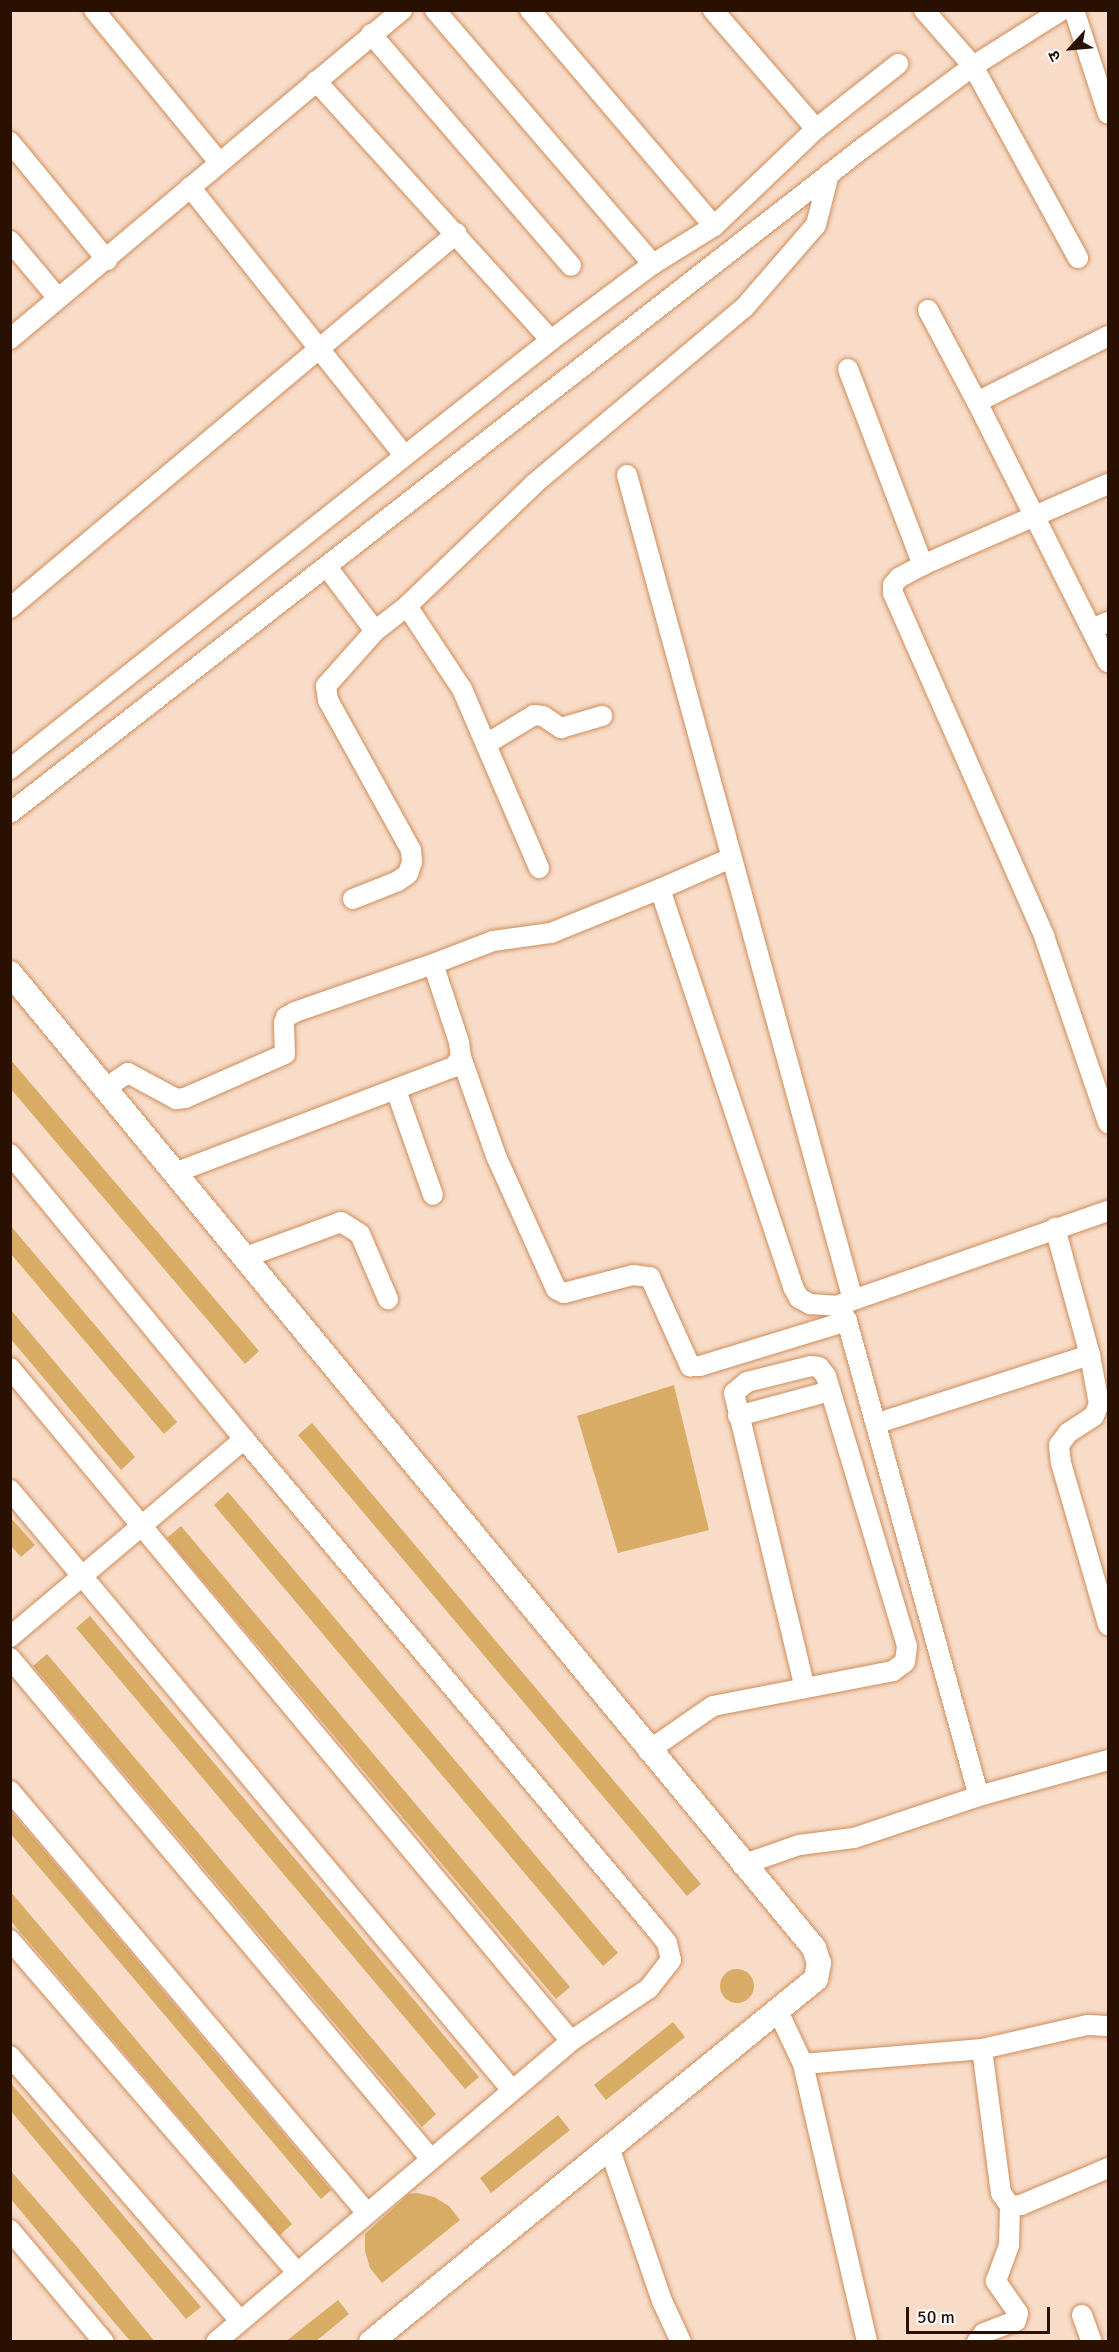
<!DOCTYPE html>
<meta charset="utf-8">
<style>
body{margin:0}
#map{position:relative;width:1119px;height:2352px;overflow:hidden;background:#f8dcc8;font-family:Signika,"Noto Sans Devanagari",sans-serif}
div>[style]{position:absolute}
[style*='--x']{left:calc(var(--x)*1px);top:calc(var(--y)*1px);width:calc(var(--w)*1px);rotate:calc(var(--a)*1deg)}
.building>*{inset:0;background:#d9ac66}
.round{border-radius:50%}
.roads{filter:drop-shadow(0 0 2px #ce8d5b) drop-shadow(0 0 2px #ce8d5b)}
.minor>*{height:20px;margin:-10px;padding:0 10px;transform-origin:10px;border-radius:10px;background:#fff}
.tertiary>*{height:24px;margin:-12px;padding:0 12px;transform-origin:12px;border-radius:12px;background:#fff}
span{translate:-50% -50%;white-space:nowrap;text-align:center;line-height:1.15;-webkit-text-stroke:6px #fff;paint-order:stroke}
.frame{position:absolute;inset:0;border:12px solid #291000;pointer-events:none}
.north{position:absolute;left:1041px;top:18px;width:60px;height:60px;-webkit-text-stroke:4px #fff;paint-order:stroke;rotate:244deg;font-size:16px;font-weight:700;line-height:24px;text-align:center;color:#291000}
.north::after{content:'';display:block;margin:auto;width:21px;height:27px;background:#291000;clip-path:polygon(50% 0,100% 100%,50% 72%,0 100%)}
.scale{position:absolute;left:906px;top:2307px;width:144px;height:27px;box-sizing:border-box;border:3px solid #291000;border-top:0;padding-left:8px;font-size:18px;line-height:21px;white-space:nowrap;color:#291000;-webkit-text-stroke:4px #fff;paint-order:stroke}
</style>
<div id="map">
<div class="building">
<div style="clip-path:polygon(10px 1059px,259px 1351px,245px 1364px,10px 1088px)"></div>
<div style="clip-path:polygon(10px 1225px,177px 1422px,164px 1434px,10px 1253px)"></div>
<div style="clip-path:polygon(10px 1309px,135px 1457px,121px 1470px,10px 1338px)"></div>
<div style="clip-path:polygon(674px 1385px,709px 1530px,618px 1553px,577px 1416px)"></div>
<div style="clip-path:polygon(312px 1423px,701px 1884px,687px 1896px,298px 1435px)"></div>
<div style="clip-path:polygon(228px 1492px,618px 1953px,603px 1966px,214px 1505px)"></div>
<div style="clip-path:polygon(10px 1517px,35px 1545px,21px 1557px,10px 1545px)"></div>
<div style="clip-path:polygon(181px 1526px,570px 1987px,556px 1999px,167px 1538px)"></div>
<div style="clip-path:polygon(90px 1616px,479px 2077px,465px 2089px,76px 1628px)"></div>
<div style="clip-path:polygon(47px 1654px,436px 2114px,422px 2127px,33px 1666px)"></div>
<div style="clip-path:polygon(10px 1810px,331px 2190px,321px 2199px,10px 1833px)"></div>
<div style="clip-path:polygon(10px 1891px,292px 2224px,280px 2235px,10px 1920px)"></div>
<div class="round" style="left:720px;top:1969px;width:34px;height:34px"></div>
<div style="clip-path:polygon(673px 2022px,685px 2037px,606px 2100px,594px 2085px)"></div>
<div style="clip-path:polygon(10px 2082px,201px 2307px,186px 2319px,10px 2110px)"></div>
<div style="clip-path:polygon(558px 2115px,570px 2130px,491px 2193px,480px 2178px)"></div>
<div style="clip-path:polygon(10px 2170px,78px 2248px,155px 2342px,131px 2342px,78px 2280px,10px 2198px)"></div>
<div style="clip-path:polygon(417px 2193px,434px 2197px,449px 2206px,460px 2220px,382px 2283px,370px 2268px,365px 2251px,365px 2234px,409px 2194px)"></div>
<div style="clip-path:polygon(338px 2300px,349px 2314px,315px 2342px,285px 2342px)"></div>
</div>
<div class="roads">
<div class="minor">
<div style="--x:94;--y:10;--w:197;--a:50.6"></div>
<div style="--x:435;--y:10;--w:335;--a:49.4"></div>
<div style="--x:530;--y:10;--w:284;--a:49.6"></div>
<div style="--x:713;--y:10;--w:157;--a:49.1"></div>
<div style="--x:1062;--y:10;--w:105;--a:147.8"></div>
<div style="--x:973;--y:66;--w:219;--a:61.3"></div>
<div style="--x:1074;--y:10;--w:109;--a:71.9"></div>
<div style="--x:371;--y:34;--w:306;--a:49.2"></div>
<div style="--x:316;--y:81;--w:350;--a:47.8"></div>
<div style="--x:10;--y:142;--w:153;--a:50.6"></div>
<div style="--x:190;--y:187;--w:343;--a:51.4"></div>
<div style="--x:10;--y:241;--w:73;--a:50"></div>
<div style="--x:928;--y:310;--w:104;--a:62"></div>
<div style="--x:977;--y:402;--w:147;--a:-26.7"></div>
<div style="--x:10;--y:339;--w:512;--a:-40.01"></div>
<div style="--x:848;--y:369;--w:210;--a:69.1"></div>
<div style="--x:977;--y:402;--w:291;--a:63.3"></div>
<div style="--x:627;--y:475;--w:855;--a:74.68"></div>
<div style="--x:1108;--y:484;--w:202;--a:156.4"></div>
<div style="--x:923;--y:565;--w:27;--a:152"></div>
<div style="--x:899;--y:578;--w:9;--a:131"></div>
<div style="--x:893;--y:585;--w:8;--a:90"></div>
<div style="--x:893;--y:593;--w:375;--a:66.2"></div>
<div style="--x:1044;--y:936;--w:198;--a:71.1"></div>
<div style="--x:327;--y:567;--w:80;--a:53.1"></div>
<div style="--x:375;--y:631;--w:41;--a:-38"></div>
<div style="--x:407;--y:606;--w:176;--a:-43.8"></div>
<div style="--x:534;--y:484;--w:274;--a:-40"></div>
<div style="--x:744;--y:308;--w:110;--a:-49.1"></div>
<div style="--x:816;--y:225;--w:53;--a:-75.7"></div>
<div style="--x:407;--y:606;--w:100;--a:56.5"></div>
<div style="--x:462;--y:689;--w:195;--a:66.7"></div>
<div style="--x:10;--y:608;--w:583;--a:-39.99"></div>
<div style="--x:1092;--y:629;--w:17;--a:-24"></div>
<div style="--x:488;--y:743;--w:54;--a:-31.3"></div>
<div style="--x:534;--y:715;--w:9;--a:6"></div>
<div style="--x:543;--y:716;--w:22;--a:34"></div>
<div style="--x:561;--y:728;--w:43;--a:-16.3"></div>
<div style="--x:10;--y:769;--w:690;--a:-38.41"></div>
<div style="--x:551;--y:340;--w:127;--a:-36.7"></div>
<div style="--x:653;--y:264;--w:72;--a:-31.9"></div>
<div style="--x:714;--y:226;--w:141;--a:-43.6"></div>
<div style="--x:816;--y:129;--w:105;--a:-38.4"></div>
<div style="--x:10;--y:813;--w:1083;--a:-37.95"></div>
<div style="--x:864;--y:147;--w:136;--a:-36.6"></div>
<div style="--x:973;--y:66;--w:74;--a:-131.2"></div>
<div style="--x:660;--y:889;--w:77;--a:-23.6"></div>
<div style="--x:353;--y:899;--w:48;--a:-21.8"></div>
<div style="--x:398;--y:881;--w:12;--a:-35"></div>
<div style="--x:408;--y:874;--w:13;--a:-72"></div>
<div style="--x:412;--y:862;--w:12;--a:-95"></div>
<div style="--x:411;--y:850;--w:171;--a:-119"></div>
<div style="--x:328;--y:700;--w:14;--a:-98"></div>
<div style="--x:326;--y:686;--w:74;--a:-48.3"></div>
<div style="--x:461;--y:1057;--w:105;--a:70.5"></div>
<div style="--x:496;--y:1156;--w:146;--a:65.7"></div>
<div style="--x:556;--y:1289;--w:9;--a:27"></div>
<div style="--x:564;--y:1293;--w:71;--a:-14.6"></div>
<div style="--x:633;--y:1275;--w:17;--a:7"></div>
<div style="--x:650;--y:1277;--w:98;--a:65.8"></div>
<div style="--x:690;--y:1366;--w:10;--a:0"></div>
<div style="--x:700;--y:1366;--w:154;--a:-17"></div>
<div style="--x:107;--y:1087;--w:25;--a:-34"></div>
<div style="--x:128;--y:1073;--w:55;--a:28.4"></div>
<div style="--x:176;--y:1099;--w:9;--a:-6"></div>
<div style="--x:185;--y:1098;--w:109;--a:-23.7"></div>
<div style="--x:285;--y:1054;--w:31;--a:-92"></div>
<div style="--x:284;--y:1023;--w:6;--a:-72"></div>
<div style="--x:286;--y:1017;--w:10;--a:-29"></div>
<div style="--x:295;--y:1012;--w:146;--a:-19.2"></div>
<div style="--x:396;--y:1090;--w:111;--a:70.6"></div>
<div style="--x:10;--y:1154;--w:369;--a:50.6"></div>
<div style="--x:244;--y:1439;--w:639;--a:49.95"></div>
<div style="--x:655;--y:1928;--w:19;--a:51"></div>
<div style="--x:667;--y:1943;--w:17;--a:77"></div>
<div style="--x:671;--y:1960;--w:37;--a:128"></div>
<div style="--x:648;--y:1989;--w:93;--a:146"></div>
<div style="--x:571;--y:2041;--w:465;--a:139.7"></div>
<div style="--x:177;--y:1172;--w:296;--a:-20.8"></div>
<div style="--x:454;--y:1067;--w:12;--a:-55"></div>
<div style="--x:461;--y:1057;--w:15;--a:-98"></div>
<div style="--x:459;--y:1042;--w:82;--a:-108.4"></div>
<div style="--x:433;--y:964;--w:64;--a:-21"></div>
<div style="--x:493;--y:941;--w:59;--a:-7.9"></div>
<div style="--x:551;--y:933;--w:118;--a:-22"></div>
<div style="--x:660;--y:889;--w:420;--a:71.5"></div>
<div style="--x:793;--y:1287;--w:13;--a:61"></div>
<div style="--x:799;--y:1298;--w:13;--a:29"></div>
<div style="--x:810;--y:1304;--w:29;--a:4"></div>
<div style="--x:839;--y:1306;--w:17;--a:62"></div>
<div style="--x:847;--y:1321;--w:493;--a:74.5"></div>
<div style="--x:246;--y:1257;--w:101;--a:-20.2"></div>
<div style="--x:341;--y:1222;--w:22;--a:32"></div>
<div style="--x:360;--y:1234;--w:71;--a:66.7"></div>
<div style="--x:842;--y:1304;--w:282;--a:-19.3"></div>
<div style="--x:1090;--y:1355;--w:50;--a:79.6"></div>
<div style="--x:1099;--y:1404;--w:13;--a:113"></div>
<div style="--x:1094;--y:1416;--w:31;--a:147"></div>
<div style="--x:1068;--y:1433;--w:15;--a:127"></div>
<div style="--x:1059;--y:1445;--w:18;--a:84"></div>
<div style="--x:1061;--y:1463;--w:169;--a:73.8"></div>
<div style="--x:10;--y:1368;--w:876;--a:50.19"></div>
<div style="--x:738;--y:1416;--w:95;--a:-15.2"></div>
<div style="--x:878;--y:1423;--w:223;--a:-17.8"></div>
<div style="--x:1090;--y:1355;--w:132;--a:-105.4"></div>
<div style="--x:10;--y:1490;--w:782;--a:50.08"></div>
<div style="--x:10;--y:1637;--w:307;--a:-40.2"></div>
<div style="--x:10;--y:1658;--w:654;--a:49.96"></div>
<div style="--x:648;--y:1751;--w:79;--a:-34.7"></div>
<div style="--x:713;--y:1706;--w:183;--a:-11"></div>
<div style="--x:893;--y:1671;--w:15;--a:-37"></div>
<div style="--x:905;--y:1662;--w:16;--a:-83"></div>
<div style="--x:907;--y:1646;--w:282;--a:-106.7"></div>
<div style="--x:826;--y:1376;--w:11;--a:-128"></div>
<div style="--x:819;--y:1367;--w:8;--a:-173"></div>
<div style="--x:811;--y:1366;--w:66;--a:166"></div>
<div style="--x:747;--y:1382;--w:17;--a:140"></div>
<div style="--x:734;--y:1393;--w:303;--a:76.5"></div>
<div style="--x:10;--y:1791;--w:553;--a:49.77"></div>
<div style="--x:742;--y:1865;--w:60;--a:-19.3"></div>
<div style="--x:799;--y:1845;--w:55;--a:-7.3"></div>
<div style="--x:854;--y:1838;--w:132;--a:-18.6"></div>
<div style="--x:979;--y:1796;--w:134;--a:-15.6"></div>
<div style="--x:10;--y:1940;--w:440;--a:49.2"></div>
<div style="--x:777;--y:2009;--w:61;--a:64.7"></div>
<div style="--x:803;--y:2064;--w:285;--a:77"></div>
<div style="--x:982;--y:2049;--w:145;--a:82.5"></div>
<div style="--x:1001;--y:2193;--w:16;--a:55"></div>
<div style="--x:1010;--y:2206;--w:11;--a:-5"></div>
<div style="--x:1021;--y:2205;--w:95;--a:-23"></div>
<div style="--x:10;--y:2056;--w:351;--a:49"></div>
<div style="--x:803;--y:2064;--w:180;--a:-4.8"></div>
<div style="--x:982;--y:2049;--w:109;--a:-12.8"></div>
<div style="--x:1088;--y:2025;--w:20;--a:3"></div>
<div style="--x:609;--y:2147;--w:163;--a:71"></div>
<div style="--x:662;--y:2301;--w:45;--a:65.1"></div>
<div style="--x:10;--y:2230;--w:146;--a:50"></div>
<div style="--x:1082;--y:2315;--w:29;--a:70"></div>
<div style="--x:977;--y:2342;--w:11;--a:-52"></div>
<div style="--x:984;--y:2333;--w:34;--a:-21"></div>
<div style="--x:1016;--y:2321;--w:8;--a:-76"></div>
<div style="--x:1018;--y:2313;--w:39;--a:-125"></div>
<div style="--x:996;--y:2281;--w:37;--a:-70"></div>
<div style="--x:1009;--y:2246;--w:40;--a:-88.6"></div>
</div>
<div class="tertiary">
<div style="--x:10;--y:973;--w:1264;--a:50.49"></div>
<div style="--x:814;--y:1948;--w:16;--a:72"></div>
<div style="--x:819;--y:1963;--w:16;--a:101"></div>
<div style="--x:816;--y:1979;--w:574;--a:140.79"></div>
</div>
</div>
<div class="frame"></div>
<div class="north">उ</div>
<div class="scale">50 m</div>
</div>
